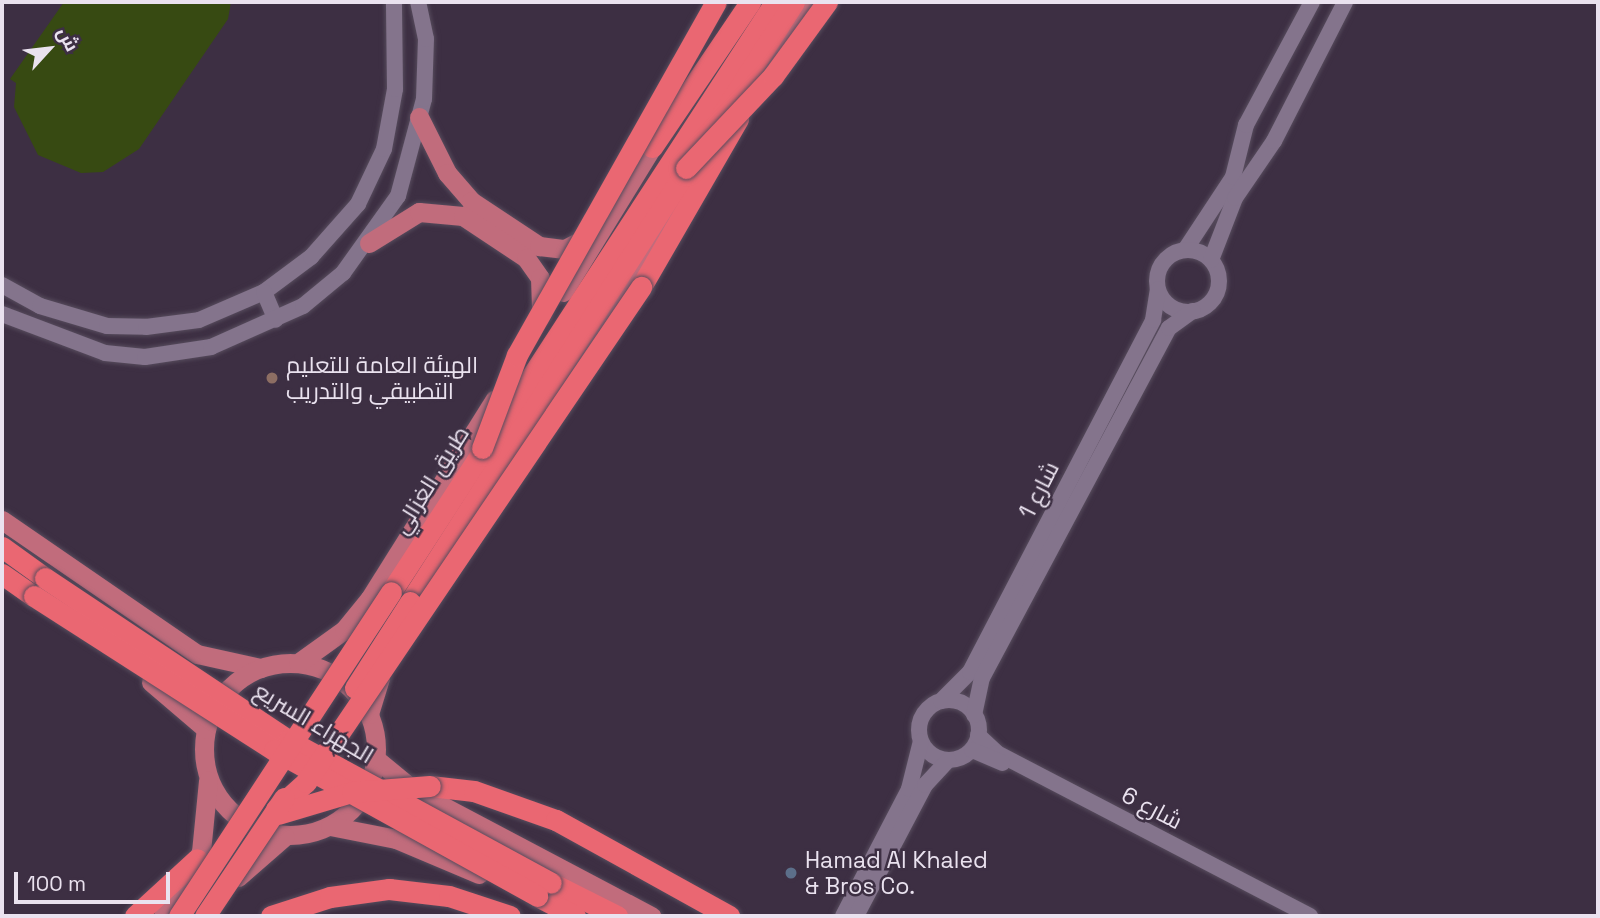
<!DOCTYPE html>
<meta charset="utf-8">
<style>
body{margin:0}
#map{position:relative;width:1600px;height:918px;overflow:hidden;background:#3d2f43;font-family:"Space Grotesk",Cairo,sans-serif}
div>[style]{position:absolute}
[style*='--x']{left:calc(var(--x)*1px);top:calc(var(--y)*1px);width:calc(var(--w)*1px);rotate:calc(var(--a)*1deg)}
.green>*{inset:0;background:#374a12}
.roads{filter:drop-shadow(0 0 2px #574c5d) drop-shadow(0 0 2px #574c5d)}
.minor>*{height:16px;margin:-8px;padding:0 8px;transform-origin:8px;border-radius:8px;background:#84748c}
.minor>.ring{margin:-8px;padding:0;box-sizing:content-box;background:none;border:16px solid #84748c;border-radius:50%}
.major>*{height:19px;margin:-9.5px;padding:0 9.5px;transform-origin:9.5px;border-radius:9.5px;background:#c16c7c}
.major>.ring{margin:-9.5px;padding:0;box-sizing:content-box;background:none;border:19px solid #c16c7c;border-radius:50%}
.highway>*{height:21px;margin:-10.5px;padding:0 10.5px;transform-origin:10.5px;border-radius:10.5px;background:#ea6772}
.bridges{filter:drop-shadow(0 0 2px #574c5d) drop-shadow(0 0 2px #574c5d)}
.highway-bridge>*{height:21px;margin:-10.5px;padding:0 10.5px;transform-origin:10.5px;border-radius:10.5px;background:#ea6772}
.dots>*{width:19px;height:19px;translate:-50% -50%;box-sizing:border-box;border:4px solid #3d2f43;border-radius:50%}
span{translate:-50% -50%;white-space:nowrap;text-align:center;line-height:1.15;-webkit-text-stroke:5px #3d2f43;paint-order:stroke}
.poi-label{font-size:23px;color:#eae2ef}
.left{translate:0 -50%;text-align:left}
.street-label{font-size:23px;color:#eae2ef}
.frame{position:absolute;inset:0;border:4px solid #eae2ef;pointer-events:none}
.north{position:absolute;left:14px;top:14px;width:70px;height:70px;-webkit-text-stroke:5px #3d2f43;paint-order:stroke;rotate:63deg;font-size:19px;font-weight:700;line-height:28px;text-align:center;color:#eae2ef}
.north::after{content:'';display:block;margin:auto;width:24px;height:32px;background:#eae2ef;clip-path:polygon(50% 0,100% 100%,50% 72%,0 100%)}
.scale{position:absolute;left:14px;top:872px;width:156px;height:32px;box-sizing:border-box;border:4px solid #eae2ef;border-top:0;padding-left:9px;font-size:21px;line-height:24px;white-space:nowrap;color:#eae2ef;-webkit-text-stroke:5px #3d2f43;paint-order:stroke}
</style>
<div id="map">
<div class="green">
<div style="clip-path:polygon(64px 2px,231px 2px,228px 19px,139px 149px,103px 172px,81px 173px,38px 155px,14px 107px,16px 83px,10px 79px)"></div>
</div>
<div class="roads">
<div class="minor">
<div style="--x:1185;--y:250;--w:87;--a:-56.7"></div>
<div style="--x:1233;--y:177;--w:54;--a:-76"></div>
<div style="--x:1246;--y:125;--w:140;--a:-61.8"></div>
<div class="ring" style="left:1157px;top:250px;width:46px;height:46px"></div>
<div style="--x:1211;--y:260;--w:66;--a:-68.8"></div>
<div style="--x:1235;--y:198;--w:69;--a:-55.6"></div>
<div style="--x:1274;--y:141;--w:156;--a:-62.9"></div>
<div style="--x:2;--y:285;--w:43;--a:28.9"></div>
<div style="--x:40;--y:306;--w:70;--a:16.6"></div>
<div style="--x:107;--y:326;--w:39;--a:1"></div>
<div style="--x:146;--y:327;--w:53;--a:-7.5"></div>
<div style="--x:199;--y:320;--w:71;--a:-23.3"></div>
<div style="--x:264;--y:292;--w:59;--a:-36.7"></div>
<div style="--x:311;--y:257;--w:71;--a:-48.4"></div>
<div style="--x:358;--y:204;--w:61;--a:-64.7"></div>
<div style="--x:384;--y:149;--w:61;--a:-79.6"></div>
<div style="--x:395;--y:89;--w:87;--a:-90.7"></div>
<div style="--x:264;--y:292;--w:30;--a:67"></div>
<div style="--x:2;--y:314;--w:110;--a:20.7"></div>
<div style="--x:105;--y:353;--w:40;--a:5.7"></div>
<div style="--x:145;--y:357;--w:67;--a:-8.6"></div>
<div style="--x:211;--y:347;--w:101;--a:-24"></div>
<div style="--x:303;--y:306;--w:52;--a:-39.5"></div>
<div style="--x:343;--y:273;--w:95;--a:-54.5"></div>
<div style="--x:398;--y:196;--w:100;--a:-75"></div>
<div style="--x:424;--y:99;--w:60;--a:-88.1"></div>
<div style="--x:426;--y:39;--w:38;--a:-102"></div>
<div class="ring" style="left:919px;top:700px;width:44px;height:44px"></div>
<div style="--x:941;--y:701;--w:41;--a:-45"></div>
<div style="--x:970;--y:672;--w:397;--a:-62.5"></div>
<div style="--x:1153;--y:320;--w:31;--a:-81"></div>
<div style="--x:974;--y:715;--w:38;--a:-78"></div>
<div style="--x:982;--y:678;--w:397;--a:-61.9"></div>
<div style="--x:1169;--y:328;--w:29;--a:-36"></div>
<div style="--x:978;--y:735;--w:26;--a:43"></div>
<div style="--x:997;--y:753;--w:353;--a:27.5"></div>
<div style="--x:972;--y:750;--w:33;--a:23"></div>
<div style="--x:843;--y:916;--w:143;--a:-62.5"></div>
<div style="--x:909;--y:789;--w:49;--a:-76"></div>
<div style="--x:856;--y:916;--w:148;--a:-62.2"></div>
<div style="--x:925;--y:785;--w:34;--a:-47"></div>
</div>
<div class="major">
<div style="--x:750;--y:91;--w:106;--a:-56.9"></div>
<div style="--x:419;--y:117;--w:63;--a:63.4"></div>
<div style="--x:447;--y:173;--w:37;--a:49"></div>
<div style="--x:471;--y:201;--w:82;--a:33.5"></div>
<div style="--x:539;--y:246;--w:26;--a:7"></div>
<div style="--x:565;--y:249;--w:27;--a:-28"></div>
<div style="--x:369;--y:243;--w:59;--a:-31.8"></div>
<div style="--x:419;--y:212;--w:44;--a:5.2"></div>
<div style="--x:463;--y:216;--w:76;--a:33.7"></div>
<div style="--x:526;--y:258;--w:24;--a:55"></div>
<div style="--x:540;--y:278;--w:36;--a:88"></div>
<div style="--x:563;--y:292;--w:183;--a:-58.4"></div>
<div style="--x:543;--y:415;--w:256;--a:-57.4"></div>
<div style="--x:2;--y:520;--w:237;--a:34.5"></div>
<div style="--x:197;--y:654;--w:65;--a:12.5"></div>
<div class="ring" style="left:204px;top:663px;width:153px;height:153px"></div>
<div style="--x:298;--y:663;--w:57;--a:-35.7"></div>
<div style="--x:344;--y:630;--w:41;--a:-50.9"></div>
<div style="--x:370;--y:598;--w:234;--a:-57.9"></div>
<div style="--x:151;--y:682;--w:72;--a:40.5"></div>
<div style="--x:369;--y:714;--w:38;--a:-73"></div>
<div style="--x:376;--y:759;--w:52;--a:39.5"></div>
<div style="--x:416;--y:792;--w:266;--a:27.8"></div>
<div style="--x:330;--y:826;--w:67;--a:11.1"></div>
<div style="--x:396;--y:839;--w:90;--a:22.9"></div>
<div style="--x:238;--y:877;--w:62;--a:-41.1"></div>
<div style="--x:163;--y:916;--w:74;--a:-59.3"></div>
<div style="--x:201;--y:852;--w:72;--a:-84.4"></div>
</div>
<div class="highway">
<div style="--x:652;--y:147;--w:175;--a:-55.9"></div>
<div style="--x:641;--y:287;--w:194;--a:-60"></div>
<div style="--x:2;--y:547;--w:53;--a:35.8"></div>
<div style="--x:2;--y:574;--w:39;--a:35"></div>
<div style="--x:391;--y:592;--w:704;--a:-56.94"></div>
<div style="--x:410;--y:602;--w:712;--a:-57.38"></div>
<div style="--x:430;--y:786;--w:44;--a:6.5"></div>
<div style="--x:474;--y:791;--w:87;--a:19.5"></div>
<div style="--x:556;--y:820;--w:198;--a:29"></div>
<div style="--x:551;--y:883;--w:74;--a:26.6"></div>
<div style="--x:537;--y:896;--w:43;--a:27.8"></div>
<div style="--x:135;--y:916;--w:84;--a:-42.6"></div>
<div style="--x:271;--y:916;--w:62;--a:-17.9"></div>
<div style="--x:330;--y:897;--w:60;--a:-7.7"></div>
<div style="--x:389;--y:889;--w:60;--a:6.7"></div>
<div style="--x:449;--y:896;--w:64;--a:18.2"></div>
</div>
</div>
<div class="bridges">
<div class="highway-bridge">
<div style="--x:686;--y:168;--w:127;--a:-46.6"></div>
<div style="--x:773;--y:76;--w:92;--a:-53.9"></div>
<div style="--x:482;--y:448;--w:99;--a:-69.4"></div>
<div style="--x:517;--y:355;--w:405;--a:-60.6"></div>
<div style="--x:45;--y:578;--w:292;--a:33.7"></div>
<div style="--x:288;--y:740;--w:299;--a:28.5"></div>
<div style="--x:34;--y:596;--w:285;--a:32.7"></div>
<div style="--x:274;--y:750;--w:301;--a:29"></div>
<div style="--x:355;--y:688;--w:102;--a:-57.4"></div>
<div style="--x:276;--y:809;--w:40;--a:-42"></div>
<div style="--x:306;--y:782;--w:598;--a:-55.91"></div>
<div style="--x:278;--y:814;--w:77;--a:-16.6"></div>
<div style="--x:352;--y:792;--w:78;--a:-4.4"></div>
<div style="--x:179;--y:916;--w:387;--a:-56.8"></div>
<div style="--x:205;--y:916;--w:142;--a:-56.2"></div>
</div>
</div>
<div class="dots">
<div style="left:272px;top:378px;background:#8d6e63"></div>
<div style="left:791px;top:873px;background:#5c6f8a"></div>
</div>
<div class="poi-label">
<span class="left" style="left:286px;top:378px">الهيئة العامة للتعليم<br>التطبيقي والتدريب</span>
<span class="left" style="left:805px;top:873px">Hamad Al Khaled<br>&amp; Bros Co.</span>
</div>
<div class="street-label">
<span style="left:431px;top:480px;rotate:-58deg">طريق الغزالي</span>
<span style="left:1039px;top:490px;rotate:-63deg">شارع 1</span>
<span style="left:314px;top:723px;rotate:31deg">الجهراء السريع</span>
<span style="left:1152px;top:808px;rotate:28deg">شارع 6</span>
</div>
<div class="frame"></div>
<div class="north">ش</div>
<div class="scale">100 m</div>
</div>
